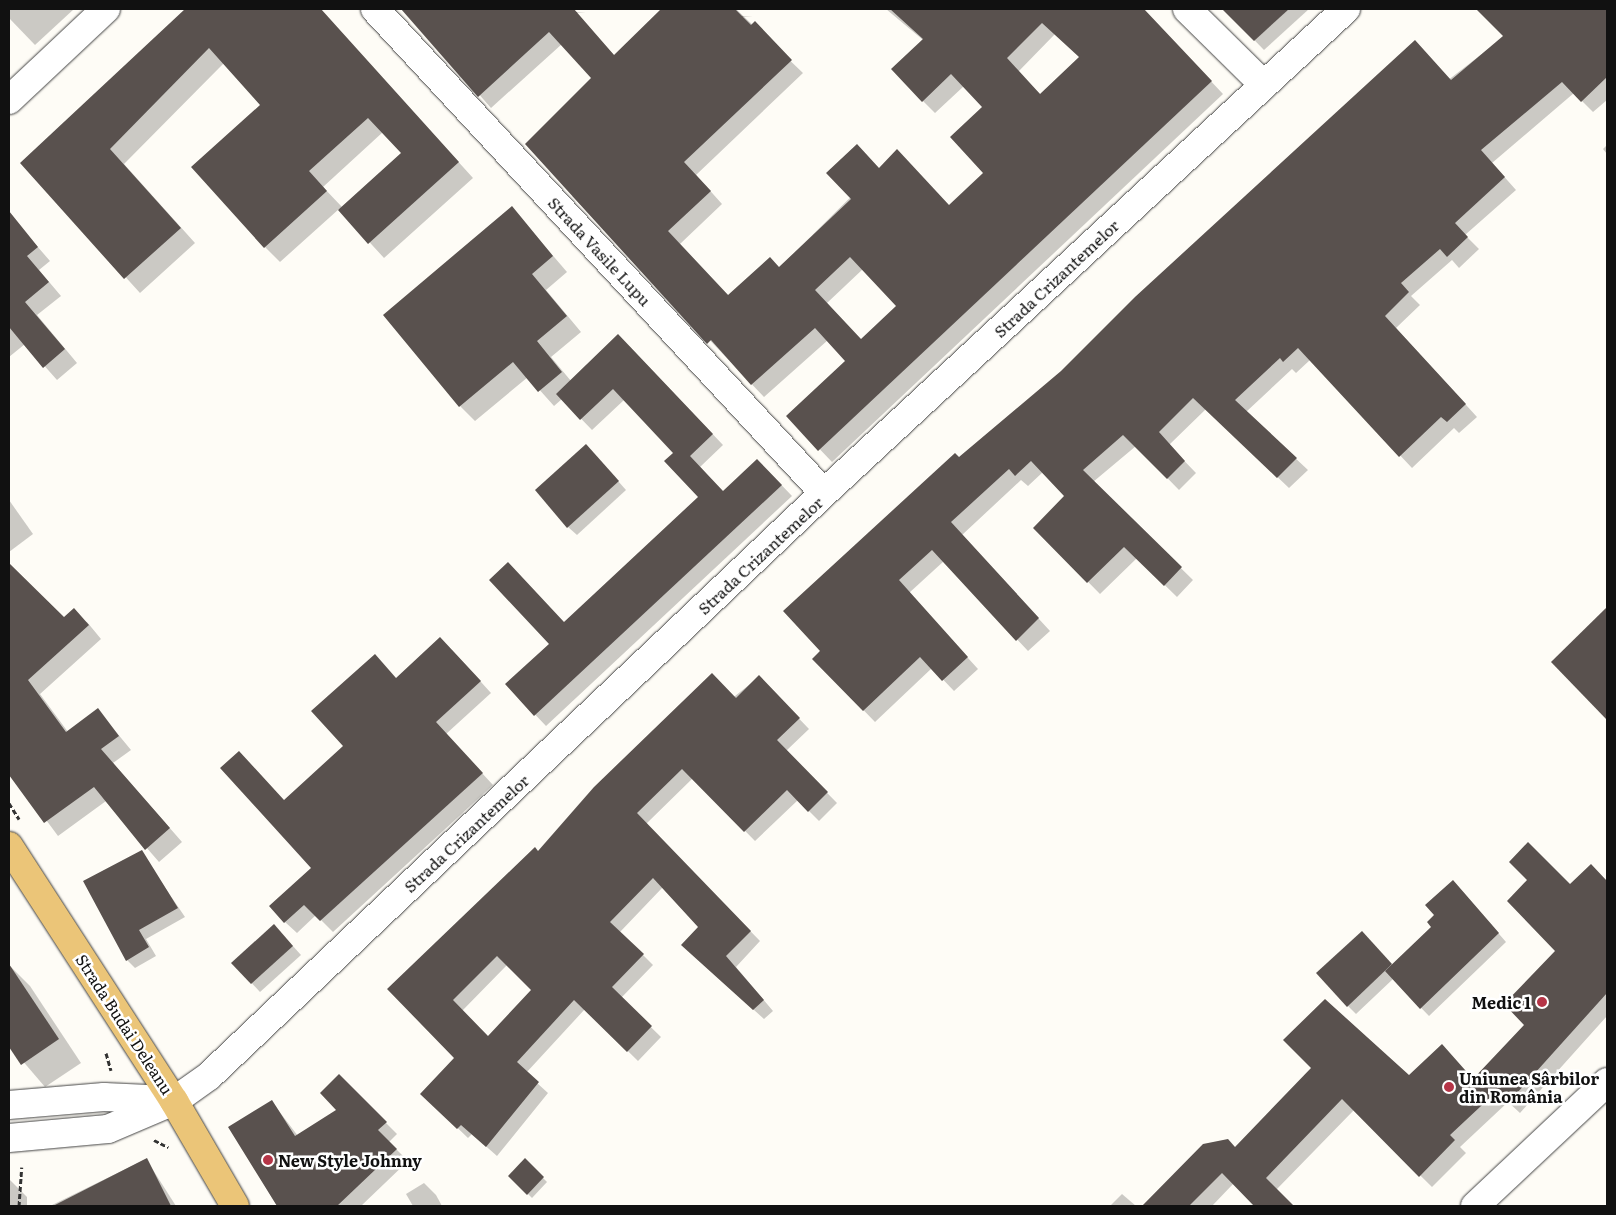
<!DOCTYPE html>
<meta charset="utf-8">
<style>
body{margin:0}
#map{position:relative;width:1616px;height:1215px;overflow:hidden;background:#fefcf6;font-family:Literata,serif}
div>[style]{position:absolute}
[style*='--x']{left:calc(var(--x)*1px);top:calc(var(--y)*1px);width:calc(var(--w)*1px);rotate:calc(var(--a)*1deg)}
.shadow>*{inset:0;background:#0003}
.building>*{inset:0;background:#59514e}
.path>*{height:3px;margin-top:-1.5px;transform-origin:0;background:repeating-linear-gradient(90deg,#333 0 5px,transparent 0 7.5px)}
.roads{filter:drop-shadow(0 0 1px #444) drop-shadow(0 0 1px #444)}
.minor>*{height:28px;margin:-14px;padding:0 14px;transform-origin:14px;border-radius:14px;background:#fff}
.major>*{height:28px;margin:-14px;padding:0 14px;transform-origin:14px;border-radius:14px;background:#ebc578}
.dots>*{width:14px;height:14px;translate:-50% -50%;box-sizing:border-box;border:2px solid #fff;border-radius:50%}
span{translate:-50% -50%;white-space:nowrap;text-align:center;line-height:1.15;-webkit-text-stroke:5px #fff;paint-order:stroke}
.street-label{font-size:16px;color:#111}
.poi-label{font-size:16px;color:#111;font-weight:700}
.right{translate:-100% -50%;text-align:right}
.left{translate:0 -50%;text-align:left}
.frame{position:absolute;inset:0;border:10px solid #111;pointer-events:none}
</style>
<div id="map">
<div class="shadow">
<div style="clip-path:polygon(9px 9px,74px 9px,35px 45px,9px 18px)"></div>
<div style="clip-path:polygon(evenodd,188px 9px,320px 9px,473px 178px,384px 258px,339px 209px,280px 262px,265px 247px,262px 105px,224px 63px,124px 164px,195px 243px,140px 293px,22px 163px,188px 9px,383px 132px,402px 153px,342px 207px,323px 187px,383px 132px)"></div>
<div style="clip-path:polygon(evenodd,404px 9px,571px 9px,615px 56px,663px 9px,736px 9px,803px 73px,696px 175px,722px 204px,680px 244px,729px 296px,779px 268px,879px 169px,950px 206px,985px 173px,984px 107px,964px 86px,935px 113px,923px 101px,923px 40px,886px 9px,1143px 9px,1223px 94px,832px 462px,788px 416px,847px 361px,828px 340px,764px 397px,572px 196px,593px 78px,562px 44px,491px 108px,404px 9px,1055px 34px,1081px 58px,1041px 95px,1018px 72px,1055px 34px,404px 9px,863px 269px,898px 307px,861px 341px,827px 303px,863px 269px)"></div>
<div style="clip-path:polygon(1224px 9px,1309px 9px,1264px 50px)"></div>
<div style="clip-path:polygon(1478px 9px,1607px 9px,1607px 100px,1593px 112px,1574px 93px,1492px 163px,1516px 190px,1465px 235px,1479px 249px,1459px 268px,1452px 260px,1411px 296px,1420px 305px,1396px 328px,1477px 417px,1459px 433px,1454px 428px,1412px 468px,1310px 360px,1296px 373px,1292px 369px,1246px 412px,1308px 470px,1289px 488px,1206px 409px,1169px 445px,1196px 473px,1179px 490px,1136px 446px,1093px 482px,1193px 580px,1177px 597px,1137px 558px,1100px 594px,1035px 528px,1066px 496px,1043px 472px,1028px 486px,1021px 480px,962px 535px,1050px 631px,1028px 651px,944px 561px,909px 593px,978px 669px,954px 691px,932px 668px,875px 722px,814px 659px,959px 459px,1505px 36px)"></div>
<div style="clip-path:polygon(1607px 145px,1607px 154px,1603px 149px)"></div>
<div style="clip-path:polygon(512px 208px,567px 272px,546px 290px,581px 332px,551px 357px,571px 381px,629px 346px,723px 445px,700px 467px,723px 493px,768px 471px,792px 496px,546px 726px,507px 685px,700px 497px,674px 453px,624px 400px,592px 430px,562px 399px,554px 406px,528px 377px,475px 421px,460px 406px)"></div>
<div style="clip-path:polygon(17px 223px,50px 261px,39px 270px,61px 296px,37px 315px,77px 363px,57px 380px,25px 344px,9px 357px,9px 230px)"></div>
<div style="clip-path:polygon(594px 454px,626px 490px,577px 535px,568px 527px)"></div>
<div style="clip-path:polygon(9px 500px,33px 534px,9px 552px)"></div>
<div style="clip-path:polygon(9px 565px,64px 618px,87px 622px,101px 639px,40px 694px,68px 732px,98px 710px,131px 750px,113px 763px,182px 842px,159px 862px,106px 801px,58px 836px,9px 770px)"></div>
<div style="clip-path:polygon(1607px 609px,1607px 718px,1553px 662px)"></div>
<div style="clip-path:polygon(452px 650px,491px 693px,446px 734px,493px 785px,333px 932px,316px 915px,297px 933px,285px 922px,313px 868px,284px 801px,345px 746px,396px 679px)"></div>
<div style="clip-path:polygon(evenodd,759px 677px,809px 729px,786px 751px,837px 803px,819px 821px,798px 800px,755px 841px,693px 778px,646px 824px,760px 941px,736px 967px,773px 1011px,764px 1019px,693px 955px,699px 927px,663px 887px,620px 932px,653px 965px,621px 998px,661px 1037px,638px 1061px,585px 1009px,526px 1073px,548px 1093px,497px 1156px,472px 1134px,468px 1138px,422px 1094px,456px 1058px,389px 989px,538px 852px,759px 677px,507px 965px,532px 990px,488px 1038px,462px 1011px,507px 965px)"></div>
<div style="clip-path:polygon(141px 852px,185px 917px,146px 939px,156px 956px,135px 968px,127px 960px)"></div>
<div style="clip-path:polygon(1591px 866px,1607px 882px,1607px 1016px,1520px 1113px,1508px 1102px,1460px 1147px,1466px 1153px,1432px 1187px,1354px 1110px,1276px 1190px,1292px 1206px,1256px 1206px,1234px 1183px,1212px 1206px,1143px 1206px,1204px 1145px,1235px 1148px,1313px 1068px,1474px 1080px,1525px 1025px,1557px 951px,1570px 885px)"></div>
<div style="clip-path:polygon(1461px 890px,1506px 942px,1429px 1016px,1393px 979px,1356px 1014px,1348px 1006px,1370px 941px,1392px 965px,1433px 927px)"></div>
<div style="clip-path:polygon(282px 934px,301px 955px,260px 992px,233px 963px)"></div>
<div style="clip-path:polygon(9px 965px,30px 986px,81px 1063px,45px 1087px,9px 1045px)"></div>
<div style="clip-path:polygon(339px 1076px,397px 1134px,389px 1142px,408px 1161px,361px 1206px,277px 1206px,230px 1128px,272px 1102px,298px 1136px,338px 1111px)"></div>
<div style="clip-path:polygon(146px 1159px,176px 1206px,50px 1206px)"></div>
<div style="clip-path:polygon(525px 1160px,547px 1182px,532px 1198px,510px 1176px)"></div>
<div style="clip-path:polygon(9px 1179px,27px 1197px,27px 1206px,9px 1206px)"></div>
<div style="clip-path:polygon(424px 1183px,436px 1195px,442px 1206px,413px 1206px,406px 1194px)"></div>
<div style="clip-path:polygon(1122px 1194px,1136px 1206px,1110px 1206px)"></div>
</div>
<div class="building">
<div style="clip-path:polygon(185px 9px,321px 9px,459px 162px,368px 244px,338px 210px,401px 153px,368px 118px,309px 171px,327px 191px,264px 248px,191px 167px,260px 105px,209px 48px,110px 149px,181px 228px,124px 279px,20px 163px)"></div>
<div style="clip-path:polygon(evenodd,401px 9px,574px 9px,614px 55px,661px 9px,735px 9px,751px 25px,755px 21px,792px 60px,684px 162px,711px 191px,668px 231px,728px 295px,770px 257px,779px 267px,851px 199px,826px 173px,857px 144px,879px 168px,897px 149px,949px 205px,983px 173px,950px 137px,982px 107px,951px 74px,922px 102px,891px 69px,923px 39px,890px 9px,1144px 9px,1212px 81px,818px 451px,786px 416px,845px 361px,815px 328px,751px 385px,711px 340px,707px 344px,525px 144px,591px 78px,549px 32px,478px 97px,401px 9px,1042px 23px,1079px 57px,1040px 94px,1007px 58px,1042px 23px,401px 9px,850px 257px,896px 306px,861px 339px,815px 290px,850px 257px)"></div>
<div style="clip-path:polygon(1222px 9px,1289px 9px,1254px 41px)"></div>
<div style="clip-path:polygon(1476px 9px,1607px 9px,1607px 77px,1581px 102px,1562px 82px,1481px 150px,1505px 177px,1455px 223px,1468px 237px,1447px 257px,1440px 249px,1401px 283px,1409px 292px,1385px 316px,1466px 404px,1447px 422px,1441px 417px,1399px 457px,1298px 348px,1283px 362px,1280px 358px,1235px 400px,1297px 458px,1277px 478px,1193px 398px,1159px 432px,1185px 461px,1167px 479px,1123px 435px,1083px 470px,1182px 567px,1164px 586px,1124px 547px,1087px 583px,1033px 528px,1064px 496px,1031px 461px,1015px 476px,1009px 469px,951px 522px,1039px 618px,1016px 641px,932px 550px,899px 580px,968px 657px,942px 681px,920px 657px,863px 711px,812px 659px,820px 651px,783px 611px,955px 453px,959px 457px,1061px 371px,1135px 297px,1415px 40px,1451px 80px,1503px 36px)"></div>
<div style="clip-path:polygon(512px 206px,553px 256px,532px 274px,567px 316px,537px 341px,562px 372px,538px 392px,513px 362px,459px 407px,383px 315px)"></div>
<div style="clip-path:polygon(9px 211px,38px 247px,27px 256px,49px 282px,25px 302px,65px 349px,43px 368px,9px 327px)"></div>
<div style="clip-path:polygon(618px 334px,713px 434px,690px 456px,723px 491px,757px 459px,782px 485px,534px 716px,505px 684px,549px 644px,489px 580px,508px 562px,564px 622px,698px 497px,664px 461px,673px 453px,613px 389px,580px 420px,556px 394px)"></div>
<div style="clip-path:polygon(586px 444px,619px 481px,567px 528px,535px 490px)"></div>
<div style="clip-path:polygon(9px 563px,64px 617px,74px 608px,89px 625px,28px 680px,66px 732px,98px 708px,119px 736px,101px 749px,170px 828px,145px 850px,94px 787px,44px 823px,9px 775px)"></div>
<div style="clip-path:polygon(1607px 607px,1607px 720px,1551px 662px)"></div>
<div style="clip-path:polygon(440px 637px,481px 681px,436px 722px,483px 773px,320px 921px,304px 905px,284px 923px,269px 906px,311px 868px,220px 768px,239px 751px,284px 800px,343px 746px,311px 711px,375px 654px,396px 678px)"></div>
<div style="clip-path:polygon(evenodd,712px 673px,736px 698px,759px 675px,800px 718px,777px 740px,828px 792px,808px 812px,787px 790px,744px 832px,682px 769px,637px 813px,751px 931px,726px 956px,764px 1000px,753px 1010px,681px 945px,698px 927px,653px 878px,610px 922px,644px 954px,612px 987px,652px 1026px,627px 1052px,574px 1000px,517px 1062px,539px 1082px,486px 1147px,461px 1125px,457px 1129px,420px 1094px,454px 1058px,387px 989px,535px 847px,538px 851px,594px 787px,712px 673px,497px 956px,531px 990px,488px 1036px,453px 1000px,497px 956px)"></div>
<div style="clip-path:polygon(1528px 842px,1570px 884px,1591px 864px,1607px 881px,1607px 993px,1508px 1103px,1496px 1092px,1450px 1135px,1455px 1140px,1419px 1177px,1342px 1099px,1266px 1178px,1294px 1206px,1254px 1206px,1222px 1173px,1189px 1206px,1142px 1206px,1203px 1144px,1228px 1139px,1235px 1147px,1311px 1068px,1283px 1040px,1325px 999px,1409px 1075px,1442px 1044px,1473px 1079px,1524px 1025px,1504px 1004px,1555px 951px,1507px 901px,1527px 880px,1509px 862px)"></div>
<div style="clip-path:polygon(142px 850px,178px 908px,139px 930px,149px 947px,126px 961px,83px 881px)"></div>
<div style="clip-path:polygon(1453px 880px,1499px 933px,1420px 1009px,1385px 971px,1431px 927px,1427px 922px,1434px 915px,1425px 905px)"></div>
<div style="clip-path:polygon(274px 924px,293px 946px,251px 984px,231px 963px)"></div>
<div style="clip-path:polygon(1362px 931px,1392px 964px,1347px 1007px,1316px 973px)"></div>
<div style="clip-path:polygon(9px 964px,59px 1039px,21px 1065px,9px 1047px)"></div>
<div style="clip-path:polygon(339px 1074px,387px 1122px,378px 1130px,397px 1149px,337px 1206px,277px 1206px,228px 1127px,272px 1100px,295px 1136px,336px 1110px,320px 1093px)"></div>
<div style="clip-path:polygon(147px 1158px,171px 1206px,53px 1206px)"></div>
<div style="clip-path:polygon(525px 1158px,544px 1177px,527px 1195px,508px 1176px)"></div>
</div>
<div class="path">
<div style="--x:9;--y:803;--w:19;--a:58"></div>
<div style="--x:106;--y:1053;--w:18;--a:74"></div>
<div style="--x:154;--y:1140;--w:16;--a:27"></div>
<div style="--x:19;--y:1206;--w:39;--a:-86"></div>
</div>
<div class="roads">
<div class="minor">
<div style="--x:375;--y:9;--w:660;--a:47.15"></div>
<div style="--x:1187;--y:9;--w:108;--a:44.6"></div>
<div style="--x:9;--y:100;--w:133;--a:-43.2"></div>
<div style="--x:9;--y:1105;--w:95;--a:-4.8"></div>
<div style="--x:104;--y:1097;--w:66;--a:2.6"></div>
<div style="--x:9;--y:1138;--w:99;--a:-5.2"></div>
<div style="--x:108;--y:1129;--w:72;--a:-23"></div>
<div style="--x:174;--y:1101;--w:43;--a:-35.5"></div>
<div style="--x:209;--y:1076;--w:847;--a:-43.47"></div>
<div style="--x:824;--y:493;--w:712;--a:-42.84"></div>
<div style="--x:1475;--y:1206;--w:181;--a:-43.2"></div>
</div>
<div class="major">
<div style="--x:9;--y:846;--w:304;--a:57.1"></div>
<div style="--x:174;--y:1101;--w:121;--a:59.8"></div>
</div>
</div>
<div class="dots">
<div style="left:1542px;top:1002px;background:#b53547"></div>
<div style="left:1449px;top:1087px;background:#b53547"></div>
<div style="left:268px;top:1160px;background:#b53547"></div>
</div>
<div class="street-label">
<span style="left:600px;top:251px;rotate:47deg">Strada Vasile Lupu</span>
<span style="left:1056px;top:278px;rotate:-43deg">Strada Crizantemelor</span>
<span style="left:760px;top:555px;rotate:-43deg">Strada Crizantemelor</span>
<span style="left:466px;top:833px;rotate:-43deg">Strada Crizantemelor</span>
<span style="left:125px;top:1024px;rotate:57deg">Strada Budai Deleanu</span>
</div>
<div class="poi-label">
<span class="right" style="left:1531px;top:1002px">Medic 1</span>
<span class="left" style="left:1459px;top:1087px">Uniunea Sârbilor<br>din România</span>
<span class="left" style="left:278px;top:1160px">New Style Johnny</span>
</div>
<div class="frame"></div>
</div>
